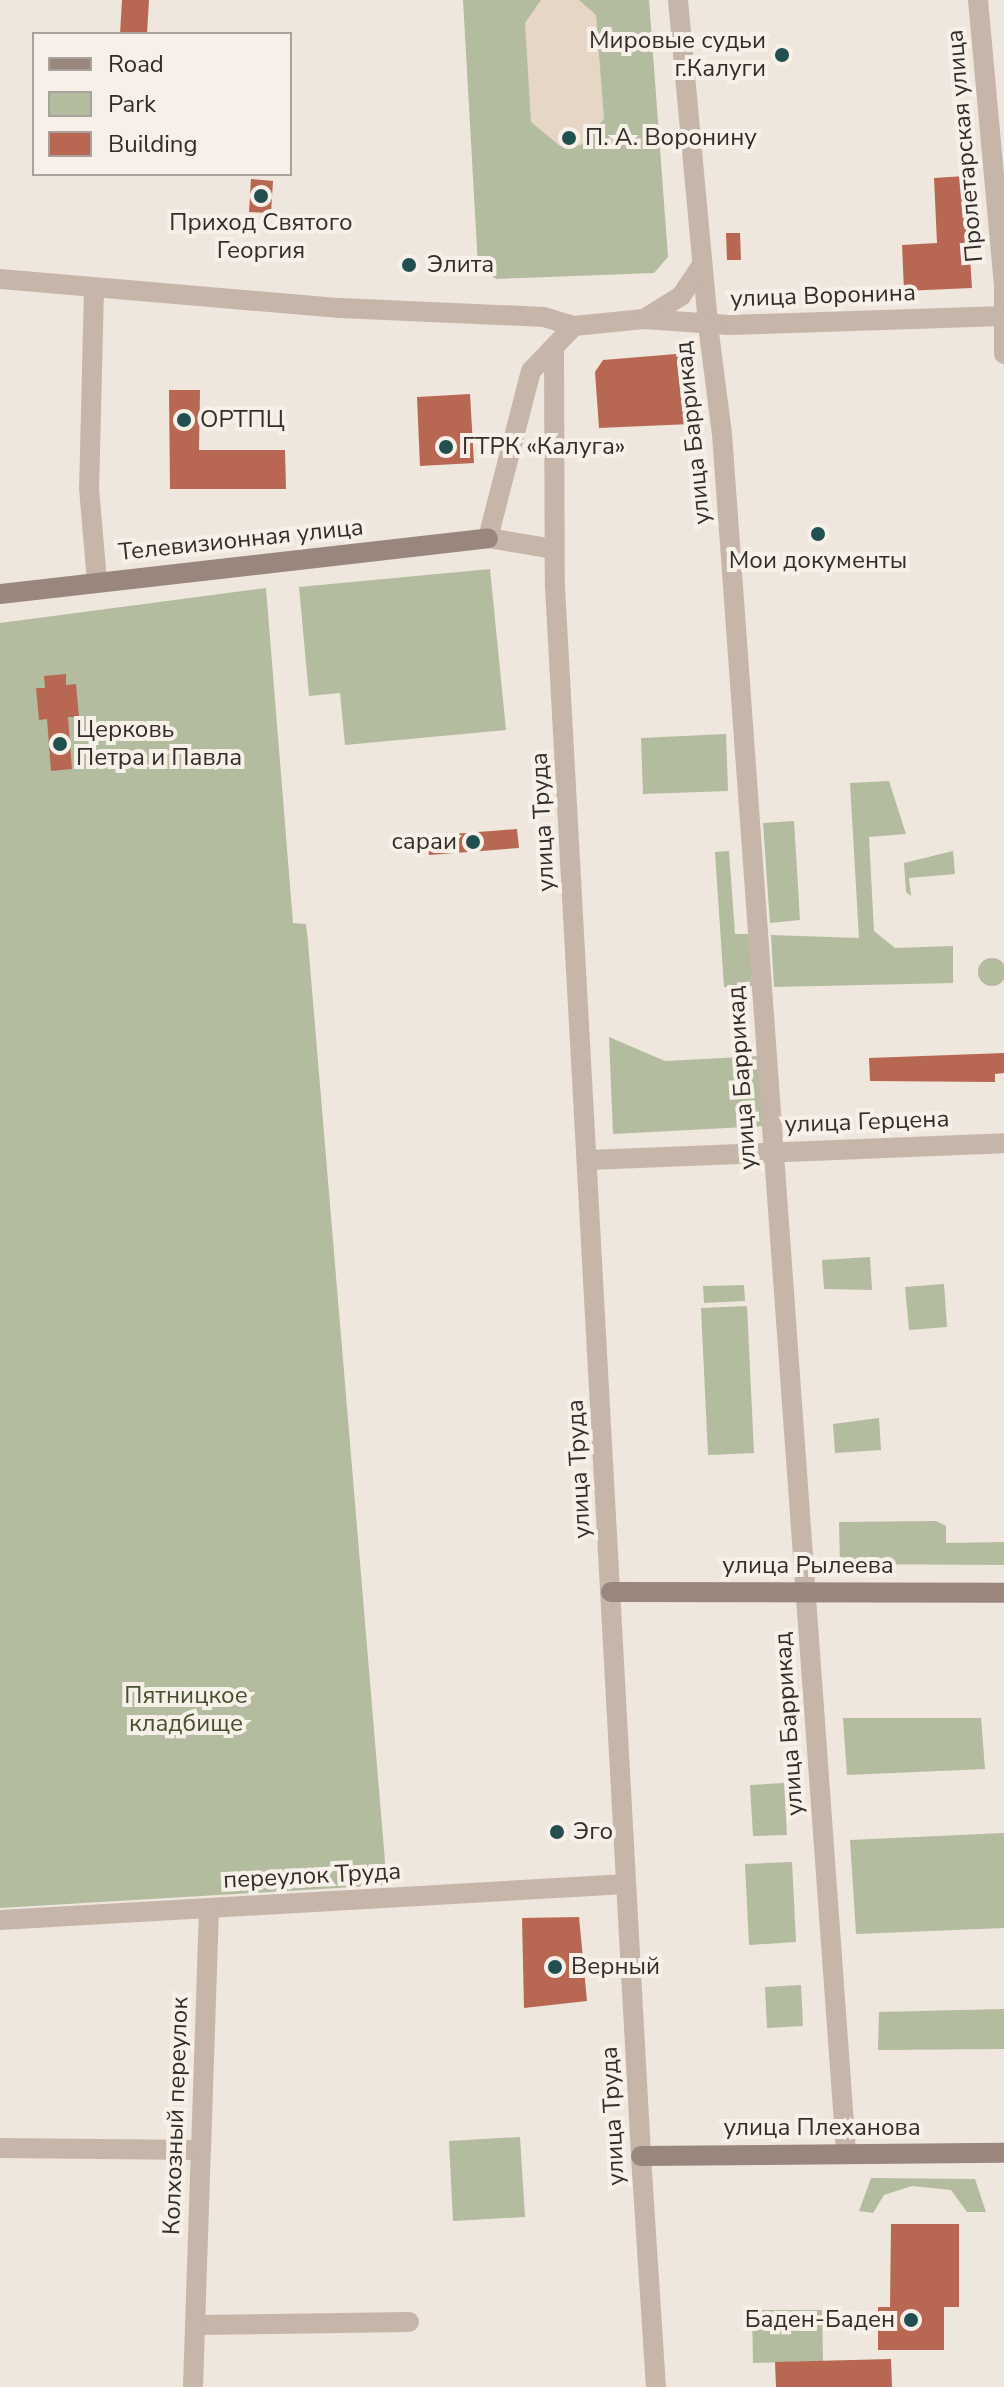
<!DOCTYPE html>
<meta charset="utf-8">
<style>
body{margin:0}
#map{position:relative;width:1004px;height:2387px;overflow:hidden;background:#efe6dd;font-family:"Nunito Sans",sans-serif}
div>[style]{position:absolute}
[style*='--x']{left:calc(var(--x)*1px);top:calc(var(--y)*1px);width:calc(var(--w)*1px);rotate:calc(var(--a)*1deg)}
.green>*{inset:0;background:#b3bc9f}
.round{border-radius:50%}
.plaza>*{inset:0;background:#e5d6c6}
.building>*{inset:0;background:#b86852}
.minor>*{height:20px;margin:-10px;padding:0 10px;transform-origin:10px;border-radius:10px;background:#c6b6aa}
.tertiary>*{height:20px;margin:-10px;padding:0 10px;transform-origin:10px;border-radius:10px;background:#c6b6aa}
.secondary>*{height:20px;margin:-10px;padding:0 10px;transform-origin:10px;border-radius:10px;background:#99867c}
.dots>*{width:22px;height:22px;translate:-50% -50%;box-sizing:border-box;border:4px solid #f7f0e9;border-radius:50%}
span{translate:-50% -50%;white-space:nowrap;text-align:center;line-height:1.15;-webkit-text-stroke:8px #f7f0e9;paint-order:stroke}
.poi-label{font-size:24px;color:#342c29}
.right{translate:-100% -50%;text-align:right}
.left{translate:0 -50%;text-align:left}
.street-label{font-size:24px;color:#342c29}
.park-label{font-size:24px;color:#45502f}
.legend{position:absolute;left:32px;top:32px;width:260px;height:144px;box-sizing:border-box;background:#f7f0e9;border:2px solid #a9a29c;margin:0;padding:10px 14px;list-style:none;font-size:24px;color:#342c29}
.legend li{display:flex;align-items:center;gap:16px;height:40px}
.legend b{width:40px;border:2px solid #a9a29c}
</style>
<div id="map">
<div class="green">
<div style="clip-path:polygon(463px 0,649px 0,668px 257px,654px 273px,496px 279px,478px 266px)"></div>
<div style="clip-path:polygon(490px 569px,506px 730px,345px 745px,340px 693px,309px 696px,299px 587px)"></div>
<div style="clip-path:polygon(266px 588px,293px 923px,306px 924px,308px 942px,387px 1885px,0 1908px,0 623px)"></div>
<div style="clip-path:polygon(726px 734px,728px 791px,643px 794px,641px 738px)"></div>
<div style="clip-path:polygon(889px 781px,906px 834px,869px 837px,874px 931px,895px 948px,953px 946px,953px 983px,774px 987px,771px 935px,859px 938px,850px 783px)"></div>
<div style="clip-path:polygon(794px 821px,800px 920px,770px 923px,763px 823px)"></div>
<div style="clip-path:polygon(729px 851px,735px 934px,749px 934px,752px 986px,724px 987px,715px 852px)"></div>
<div style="clip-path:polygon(953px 851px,955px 874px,909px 878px,911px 896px,906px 892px,904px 863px)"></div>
<div class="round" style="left:978px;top:958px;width:28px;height:28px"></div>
<div style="clip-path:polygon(609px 1037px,665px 1061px,761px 1056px,765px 1126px,613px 1134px)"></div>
<div style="clip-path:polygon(870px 1257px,872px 1290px,824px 1289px,822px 1260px)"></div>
<div style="clip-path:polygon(944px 1284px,947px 1327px,909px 1330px,905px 1287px)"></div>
<div style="clip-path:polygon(744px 1285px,745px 1301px,704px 1303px,703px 1286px)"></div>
<div style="clip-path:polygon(747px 1306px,754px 1453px,708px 1455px,701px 1308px)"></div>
<div style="clip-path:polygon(879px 1418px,881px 1450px,835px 1453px,833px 1424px)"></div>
<div style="clip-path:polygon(936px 1521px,946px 1526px,946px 1543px,1004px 1542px,1004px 1565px,840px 1564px,839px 1522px)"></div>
<div style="clip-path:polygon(843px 1718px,981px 1718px,985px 1769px,847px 1775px)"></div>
<div style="clip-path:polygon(784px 1783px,787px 1835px,753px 1836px,750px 1785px)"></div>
<div style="clip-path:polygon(1004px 1833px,1004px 1928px,856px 1934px,850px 1840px)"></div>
<div style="clip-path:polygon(792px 1862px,796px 1942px,749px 1945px,745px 1864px)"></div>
<div style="clip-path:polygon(801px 1985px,803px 2026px,767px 2028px,765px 1987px)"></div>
<div style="clip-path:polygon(1004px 2009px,1004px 2049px,878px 2050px,879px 2012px)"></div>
<div style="clip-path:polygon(520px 2137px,525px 2217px,453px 2221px,449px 2141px)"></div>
<div style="clip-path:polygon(871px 2178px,975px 2179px,986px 2212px,967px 2212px,951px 2190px,912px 2186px,884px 2195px,873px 2213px,859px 2211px)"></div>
<div style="clip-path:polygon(752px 2310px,822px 2310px,823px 2361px,753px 2363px)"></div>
</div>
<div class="plaza">
<div style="clip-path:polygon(541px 0,579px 0,596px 15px,604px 119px,581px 145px,560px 146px,531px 122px,525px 23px)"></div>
</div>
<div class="building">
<div style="clip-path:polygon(122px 0,149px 0,147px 34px,120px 34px)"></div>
<div style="clip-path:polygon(965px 176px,972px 288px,904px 291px,902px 245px,937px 243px,934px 178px)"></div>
<div style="clip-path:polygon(251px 179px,273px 181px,271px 213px,249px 212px)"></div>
<div style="clip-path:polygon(726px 233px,740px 233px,741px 260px,727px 260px)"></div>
<div style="clip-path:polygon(676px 354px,687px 359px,691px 424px,599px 428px,595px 372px,603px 360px)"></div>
<div style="clip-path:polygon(169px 390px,200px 390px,199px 450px,285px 450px,286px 489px,170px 489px)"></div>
<div style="clip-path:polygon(470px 394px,474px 463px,420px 466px,417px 397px)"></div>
<div style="clip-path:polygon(66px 674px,66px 685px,76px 684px,79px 717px,68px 717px,72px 769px,51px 771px,47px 719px,39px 720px,36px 688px,45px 688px,44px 676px)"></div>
<div style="clip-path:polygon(517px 829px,519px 848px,429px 855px,427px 836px)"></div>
<div style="clip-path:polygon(1004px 1053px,1004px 1073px,995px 1074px,995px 1082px,870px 1081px,869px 1058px)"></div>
<div style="clip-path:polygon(579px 1917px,587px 2001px,524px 2008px,522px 1918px)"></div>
<div style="clip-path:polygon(891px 2224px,959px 2224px,959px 2307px,944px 2307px,944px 2350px,878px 2350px,878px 2307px,890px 2307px)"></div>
<div style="clip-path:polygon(891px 2359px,892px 2387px,776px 2387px,775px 2362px)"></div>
</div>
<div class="minor">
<div style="--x:978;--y:0;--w:288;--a:84.8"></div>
<div style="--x:0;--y:279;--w:341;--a:4.9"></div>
<div style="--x:340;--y:308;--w:204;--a:2.5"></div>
<div style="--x:544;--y:317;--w:31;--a:17"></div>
<div style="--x:94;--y:288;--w:200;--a:91.4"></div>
<div style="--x:89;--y:488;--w:94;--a:85.1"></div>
<div style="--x:1004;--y:289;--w:65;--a:90"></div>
<div style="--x:708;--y:325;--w:110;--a:82.7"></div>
<div style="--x:722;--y:434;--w:1723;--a:85.87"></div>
<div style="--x:589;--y:1160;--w:415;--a:-2.3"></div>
<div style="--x:641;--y:2156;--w:231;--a:86.3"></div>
<div style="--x:196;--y:2325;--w:213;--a:-0.8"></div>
<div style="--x:193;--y:2387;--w:237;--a:-88.1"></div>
</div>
<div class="tertiary">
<div style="--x:678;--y:0;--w:326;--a:84.7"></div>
<div style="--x:644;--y:319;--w:44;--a:-31.9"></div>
<div style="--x:681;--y:296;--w:36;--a:-56"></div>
<div style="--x:554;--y:353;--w:234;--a:89.8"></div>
<div style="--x:555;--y:587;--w:1571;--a:86.86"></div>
<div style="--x:554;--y:549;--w:67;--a:-170.5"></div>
<div style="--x:488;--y:538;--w:172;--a:-75.6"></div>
<div style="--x:531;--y:371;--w:62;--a:-46.3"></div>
<div style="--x:574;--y:326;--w:70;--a:-5.7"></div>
<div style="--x:644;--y:319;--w:86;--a:4"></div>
<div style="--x:730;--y:325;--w:274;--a:-1.9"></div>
<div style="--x:0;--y:1920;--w:627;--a:-3.29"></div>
<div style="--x:0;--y:2148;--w:201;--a:0.6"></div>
<div style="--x:201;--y:2150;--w:242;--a:-88.1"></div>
</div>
<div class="secondary">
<div style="--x:0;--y:594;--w:491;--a:-6.5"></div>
<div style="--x:611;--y:1592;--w:393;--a:0.1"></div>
<div style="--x:641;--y:2156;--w:363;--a:-0.5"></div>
</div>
<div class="dots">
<div style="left:782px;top:55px;background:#234f51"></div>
<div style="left:569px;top:138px;background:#234f51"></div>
<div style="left:261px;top:196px;background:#234f51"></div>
<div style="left:409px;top:265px;background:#234f51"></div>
<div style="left:184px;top:420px;background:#234f51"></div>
<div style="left:446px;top:447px;background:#234f51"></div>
<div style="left:818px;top:534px;background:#234f51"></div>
<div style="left:60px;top:744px;background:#234f51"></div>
<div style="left:473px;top:842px;background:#234f51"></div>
<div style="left:557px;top:1832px;background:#234f51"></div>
<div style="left:555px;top:1967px;background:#234f51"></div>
<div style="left:911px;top:2320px;background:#234f51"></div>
</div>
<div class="poi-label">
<span class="right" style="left:766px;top:55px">Мировые судьи<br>г.Калуги</span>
<span class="left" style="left:585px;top:138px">П. А. Воронину</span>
<span style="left:261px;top:237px">Приход Святого<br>Георгия</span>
<span class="left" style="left:427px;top:265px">Элита</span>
<span class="left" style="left:200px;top:420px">ОРТПЦ</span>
<span class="left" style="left:462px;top:447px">ГТРК «Калуга»</span>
<span style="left:818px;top:561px">Мои документы</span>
<span class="left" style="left:76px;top:744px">Церковь<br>Петра и Павла</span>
<span class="right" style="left:457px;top:842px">сараи</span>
<span class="left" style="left:573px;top:1832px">Эго</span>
<span class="left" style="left:571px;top:1967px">Верный</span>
<span class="right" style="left:895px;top:2320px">Баден-Баден</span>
</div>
<div class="street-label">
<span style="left:965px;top:146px;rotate:-95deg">Пролетарская улица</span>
<span style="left:823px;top:296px;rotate:-2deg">улица Воронина</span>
<span style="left:693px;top:433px;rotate:-96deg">улица Баррикад</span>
<span style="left:241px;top:540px;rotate:-6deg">Телевизионная улица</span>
<span style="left:543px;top:822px;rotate:-93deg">улица Труда</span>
<span style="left:742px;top:1078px;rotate:-94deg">улица Баррикад</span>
<span style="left:867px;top:1122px;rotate:-2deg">улица Герцена</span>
<span style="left:579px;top:1469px;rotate:-93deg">улица Труда</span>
<span style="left:808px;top:1566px">улица Рылеева</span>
<span style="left:789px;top:1724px;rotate:-94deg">улица Баррикад</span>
<span style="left:312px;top:1876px;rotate:-3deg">переулок Труда</span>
<span style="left:176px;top:2116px;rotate:-88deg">Колхозный переулок</span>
<span style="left:613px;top:2116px;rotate:-93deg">улица Труда</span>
<span style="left:822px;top:2128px">улица Плеханова</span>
</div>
<div class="park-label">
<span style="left:186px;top:1710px">Пятницкое<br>кладбище</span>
</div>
<ul class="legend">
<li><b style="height:10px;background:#99867c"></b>Road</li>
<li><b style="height:22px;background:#b3bc9f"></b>Park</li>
<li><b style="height:22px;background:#b86852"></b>Building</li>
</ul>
</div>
